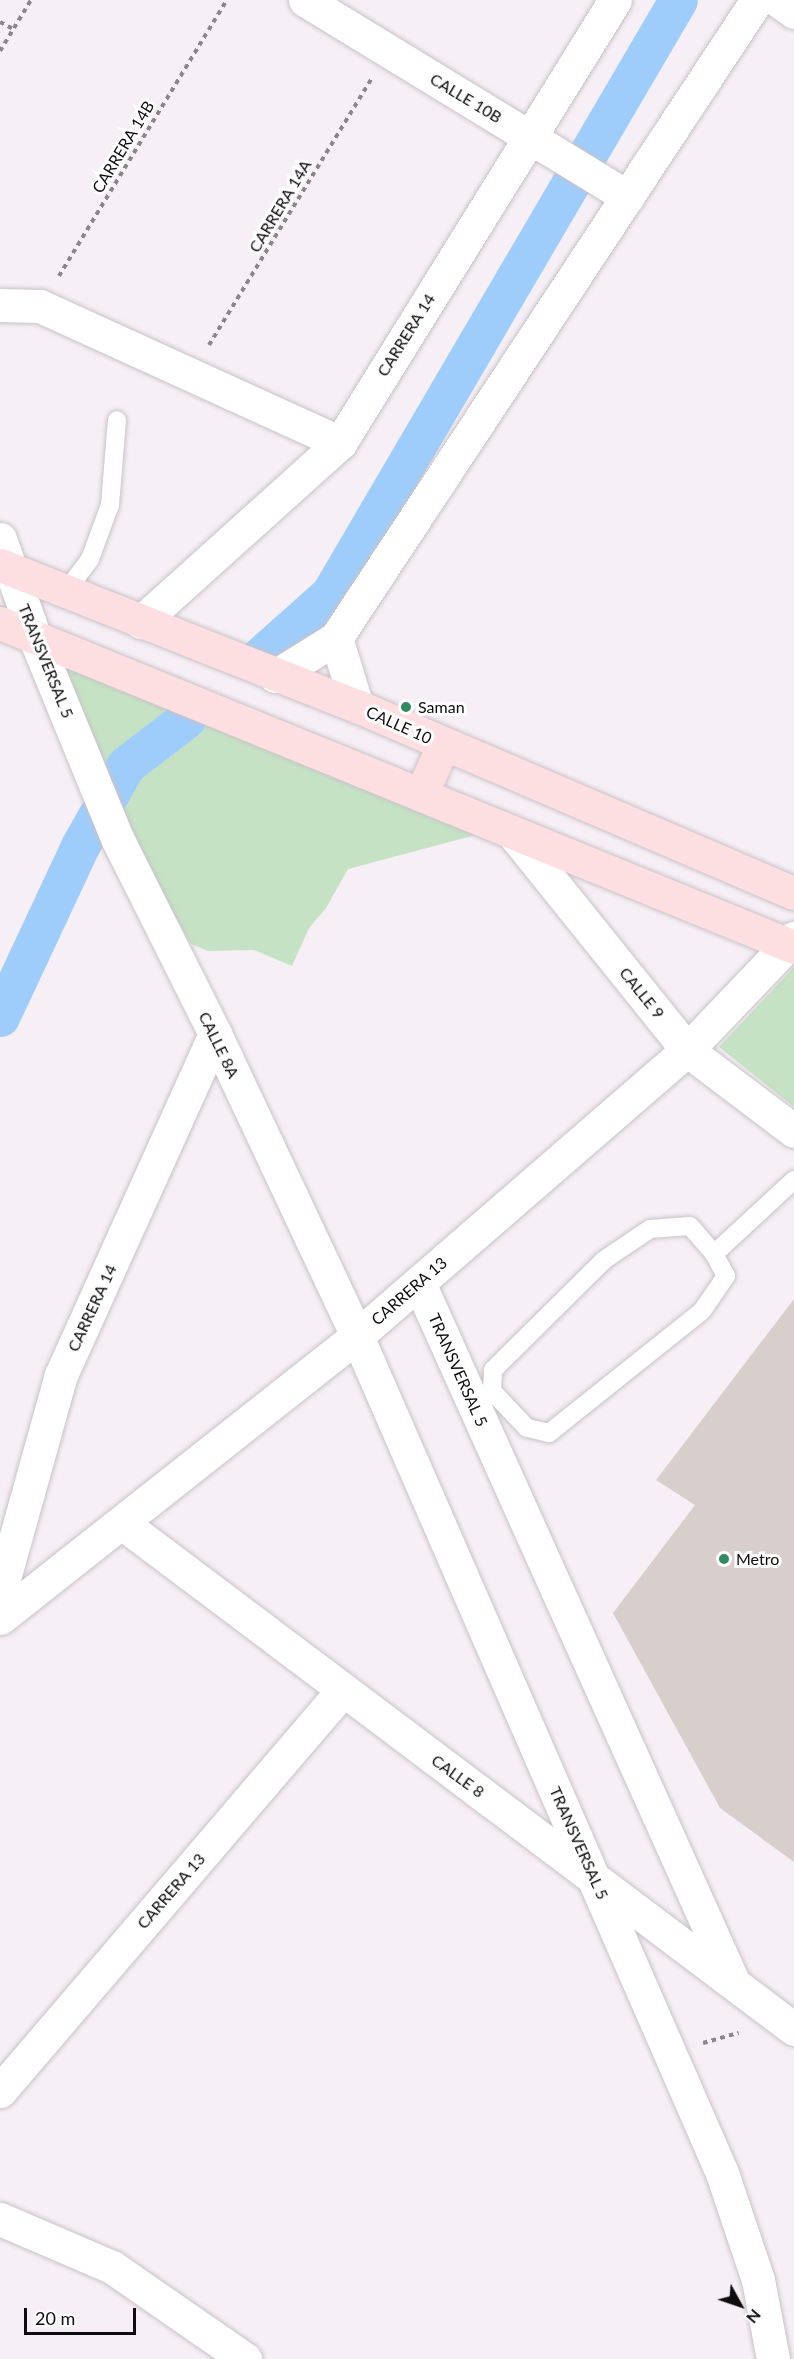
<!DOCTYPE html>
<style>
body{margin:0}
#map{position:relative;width:794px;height:2359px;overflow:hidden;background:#f6eff5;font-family:Lato,sans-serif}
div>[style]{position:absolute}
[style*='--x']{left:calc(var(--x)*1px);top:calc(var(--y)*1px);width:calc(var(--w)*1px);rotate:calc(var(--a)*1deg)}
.green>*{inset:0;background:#c5e3c4}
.canal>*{height:39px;margin:-19.5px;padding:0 19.5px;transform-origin:19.5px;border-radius:19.5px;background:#9ecdfc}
.building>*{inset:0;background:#d8cfcc}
.path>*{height:4px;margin-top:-2px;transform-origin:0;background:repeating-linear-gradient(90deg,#8b868a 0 4.5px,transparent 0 9px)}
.roads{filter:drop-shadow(0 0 2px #c8c2c7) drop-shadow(0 0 2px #c8c2c7)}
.service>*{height:18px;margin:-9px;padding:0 9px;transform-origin:9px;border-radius:9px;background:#fff}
.minor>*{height:33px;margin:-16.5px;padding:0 16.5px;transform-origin:16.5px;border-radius:16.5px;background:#fff}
.secondary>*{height:33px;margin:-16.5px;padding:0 16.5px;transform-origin:16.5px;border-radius:16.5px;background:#fddfe1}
.dots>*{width:16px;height:16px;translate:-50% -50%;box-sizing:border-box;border:3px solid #fff;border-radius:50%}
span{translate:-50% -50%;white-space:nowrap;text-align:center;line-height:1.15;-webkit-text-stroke:6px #fff;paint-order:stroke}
.street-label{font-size:16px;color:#0e0c0e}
.poi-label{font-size:16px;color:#0e0c0e}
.left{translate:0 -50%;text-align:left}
.north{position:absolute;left:710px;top:2275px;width:60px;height:60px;-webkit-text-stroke:4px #fff;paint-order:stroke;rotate:130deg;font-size:16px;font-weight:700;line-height:24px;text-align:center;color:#0e0c0e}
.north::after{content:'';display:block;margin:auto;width:21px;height:27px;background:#0e0c0e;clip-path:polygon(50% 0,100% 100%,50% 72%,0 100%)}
.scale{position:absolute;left:24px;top:2308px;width:112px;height:27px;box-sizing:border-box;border:3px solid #0e0c0e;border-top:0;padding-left:8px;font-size:18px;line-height:21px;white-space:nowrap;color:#0e0c0e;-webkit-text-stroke:4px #fff;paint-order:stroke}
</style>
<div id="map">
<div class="green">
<div style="clip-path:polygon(52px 654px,487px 832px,348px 869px,326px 908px,309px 928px,292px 966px,254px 950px,208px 951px,191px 944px,134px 846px)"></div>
<div style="clip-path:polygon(794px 967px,794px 1107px,719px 1047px)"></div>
</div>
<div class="canal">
<div style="--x:257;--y:659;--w:98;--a:-41.7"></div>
<div style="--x:330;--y:594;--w:688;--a:-59.64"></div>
<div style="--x:0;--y:1017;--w:189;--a:-64.9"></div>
<div style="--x:80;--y:846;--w:93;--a:-60.4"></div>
<div style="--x:126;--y:765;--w:76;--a:-37.5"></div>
</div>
<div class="building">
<div style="clip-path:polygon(794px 1299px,794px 1862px,720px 1808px,613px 1613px,695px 1505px,656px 1480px)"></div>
</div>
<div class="path">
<div style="--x:0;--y:22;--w:15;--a:28"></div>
<div style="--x:0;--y:51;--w:60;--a:-58.7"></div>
<div style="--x:59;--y:276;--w:323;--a:-58.7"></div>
<div style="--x:209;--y:345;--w:311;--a:-58.6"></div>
<div style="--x:703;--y:2043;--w:37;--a:-16"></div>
</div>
<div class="roads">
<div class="service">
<div style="--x:66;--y:591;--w:40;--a:-53"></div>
<div style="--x:90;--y:559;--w:58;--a:-69.7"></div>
<div style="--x:110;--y:505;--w:85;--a:-85.3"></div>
<div style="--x:690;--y:1226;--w:37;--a:49"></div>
<div style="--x:714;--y:1254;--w:25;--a:61"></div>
<div style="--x:726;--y:1276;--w:42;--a:124.4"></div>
<div style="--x:702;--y:1311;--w:196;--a:141.4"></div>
<div style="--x:549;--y:1433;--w:23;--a:-167"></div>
<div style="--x:527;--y:1428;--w:51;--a:-133.4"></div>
<div style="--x:492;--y:1391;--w:21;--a:-87"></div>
<div style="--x:493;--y:1370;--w:156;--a:-44.7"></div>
<div style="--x:604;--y:1260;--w:55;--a:-34"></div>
<div style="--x:650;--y:1229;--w:40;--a:-4.3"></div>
<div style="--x:714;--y:1254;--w:109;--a:-42.8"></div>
</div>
<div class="minor">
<div style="--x:305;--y:0;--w:378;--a:31.4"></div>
<div style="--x:777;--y:0;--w:21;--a:35"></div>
<div style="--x:0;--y:305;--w:40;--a:1.4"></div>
<div style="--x:40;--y:306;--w:330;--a:24.5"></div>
<div style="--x:0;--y:539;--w:105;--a:70.5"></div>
<div style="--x:35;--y:638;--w:218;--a:67.7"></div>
<div style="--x:118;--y:840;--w:217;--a:63.4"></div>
<div style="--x:215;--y:1034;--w:334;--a:64.8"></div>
<div style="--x:357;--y:1336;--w:913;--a:66.44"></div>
<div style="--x:722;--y:2173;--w:113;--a:71.4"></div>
<div style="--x:758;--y:2280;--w:80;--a:79.2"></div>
<div style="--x:141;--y:622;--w:268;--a:-42"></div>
<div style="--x:340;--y:443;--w:521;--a:-58.17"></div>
<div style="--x:336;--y:638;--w:71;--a:72.8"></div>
<div style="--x:275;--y:676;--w:72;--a:-31.9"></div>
<div style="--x:336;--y:638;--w:764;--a:-56.58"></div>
<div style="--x:512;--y:832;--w:280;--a:51.2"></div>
<div style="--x:687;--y:1050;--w:134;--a:37.1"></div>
<div style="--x:419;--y:1283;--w:763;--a:65.79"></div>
<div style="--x:122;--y:1523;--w:841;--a:36.98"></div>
<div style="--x:0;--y:1593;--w:226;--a:-74.4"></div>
<div style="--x:61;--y:1375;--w:374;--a:-65.7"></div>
<div style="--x:0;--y:1618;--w:455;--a:-38.3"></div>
<div style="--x:357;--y:1336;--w:437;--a:-40.9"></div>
<div style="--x:687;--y:1050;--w:155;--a:-46.3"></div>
<div style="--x:0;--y:2091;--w:526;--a:-49.47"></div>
<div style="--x:0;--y:2219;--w:122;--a:23.2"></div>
<div style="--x:112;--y:2267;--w:162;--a:34.7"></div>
</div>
<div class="secondary">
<div style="--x:0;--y:565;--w:384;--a:21.6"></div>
<div style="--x:357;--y:706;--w:475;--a:23.2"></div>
<div style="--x:0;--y:623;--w:858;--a:22.2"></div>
<div style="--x:421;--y:795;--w:55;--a:-66.3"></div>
</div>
</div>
<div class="dots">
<div style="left:406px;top:707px;background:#2f8b61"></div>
<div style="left:724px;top:1559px;background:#2f8b61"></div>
</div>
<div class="street-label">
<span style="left:466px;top:98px;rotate:31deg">CALLE 10B</span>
<span style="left:123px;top:147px;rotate:-59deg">CARRERA 14B</span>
<span style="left:280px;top:206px;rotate:-59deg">CARRERA 14A</span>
<span style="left:406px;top:335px;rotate:-58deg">CARRERA 14</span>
<span style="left:46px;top:661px;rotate:68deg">TRANSVERSAL 5</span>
<span style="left:399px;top:725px;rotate:24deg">CALLE 10</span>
<span style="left:642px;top:993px;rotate:51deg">CALLE 9</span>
<span style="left:219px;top:1045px;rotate:64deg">CALLE 8A</span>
<span style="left:409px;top:1291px;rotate:-41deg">CARRERA 13</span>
<span style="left:92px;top:1308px;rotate:-65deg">CARRERA 14</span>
<span style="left:458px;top:1370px;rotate:66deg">TRANSVERSAL 5</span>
<span style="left:458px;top:1776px;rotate:36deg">CALLE 8</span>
<span style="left:579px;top:1843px;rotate:66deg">TRANSVERSAL 5</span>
<span style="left:171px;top:1891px;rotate:-49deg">CARRERA 13</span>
</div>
<div class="poi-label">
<span class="left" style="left:418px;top:707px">Saman</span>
<span class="left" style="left:736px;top:1559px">Metro</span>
</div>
<div class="north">N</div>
<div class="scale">20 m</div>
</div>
